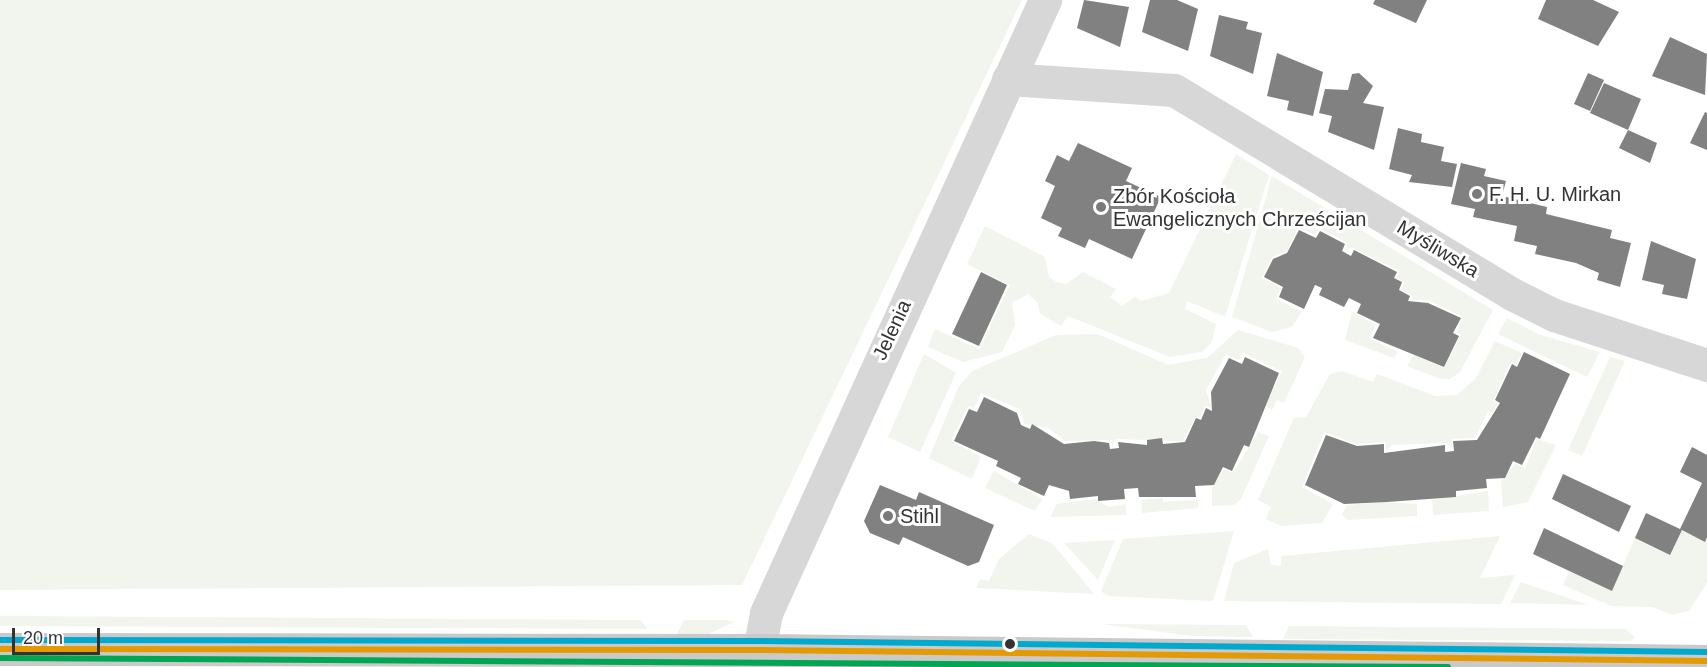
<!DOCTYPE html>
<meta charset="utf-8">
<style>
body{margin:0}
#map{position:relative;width:1707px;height:667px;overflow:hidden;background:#fff;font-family:Helvetica,sans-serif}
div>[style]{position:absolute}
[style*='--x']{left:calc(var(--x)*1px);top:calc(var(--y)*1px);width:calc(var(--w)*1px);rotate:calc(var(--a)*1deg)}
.green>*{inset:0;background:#f1f5ed}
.building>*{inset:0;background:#818181}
.minor>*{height:33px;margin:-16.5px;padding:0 16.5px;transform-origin:16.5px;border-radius:16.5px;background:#d7d7d7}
.major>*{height:33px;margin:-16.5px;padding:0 16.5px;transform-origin:16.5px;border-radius:16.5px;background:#cacaca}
.bus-1>*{height:6px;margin:-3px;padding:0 3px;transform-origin:3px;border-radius:3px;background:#e39a05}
.bus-2>*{height:6px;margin:-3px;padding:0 3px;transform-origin:3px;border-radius:3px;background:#00a651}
.bus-3>*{height:6px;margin:-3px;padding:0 3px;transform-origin:3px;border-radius:3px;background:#00a9ce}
.dots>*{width:16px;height:16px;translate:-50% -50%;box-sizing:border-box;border:3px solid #fff;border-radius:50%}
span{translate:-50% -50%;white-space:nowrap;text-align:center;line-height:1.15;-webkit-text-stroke:6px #fff;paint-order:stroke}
.poi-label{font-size:20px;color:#333}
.left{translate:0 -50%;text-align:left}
.street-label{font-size:20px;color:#333}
.scale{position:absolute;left:12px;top:628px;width:88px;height:27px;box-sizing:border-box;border:3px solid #333;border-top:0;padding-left:8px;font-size:18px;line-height:21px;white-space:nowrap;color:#333;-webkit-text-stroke:4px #fff;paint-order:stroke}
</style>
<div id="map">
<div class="green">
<div style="clip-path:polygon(0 0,1022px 0,742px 585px,0 590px)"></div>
<div style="clip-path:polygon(1236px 154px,1269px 175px,1225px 317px,1187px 301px,1185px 309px,1216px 324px,1212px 342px,1202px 352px,1170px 357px,1068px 316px,1061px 326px,1040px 314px,1038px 303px,1028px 294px,1012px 303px,1015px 325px,1002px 352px,963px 362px,928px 347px,935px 329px,979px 349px,1010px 285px,967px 264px,985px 226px,1045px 257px,1049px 277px,1057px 282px,1066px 284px,1083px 272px,1116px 289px,1110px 297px,1122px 306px,1135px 297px,1142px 301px,1169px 293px)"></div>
<div style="clip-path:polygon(1272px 176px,1493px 310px,1460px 372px,1450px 379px,1438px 378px,1407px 366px,1414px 355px,1444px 368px,1461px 335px,1456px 333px,1463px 317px,1428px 300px,1411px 300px,1413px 296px,1401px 290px,1405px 282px,1396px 277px,1400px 271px,1353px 248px,1345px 250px,1348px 243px,1319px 228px,1316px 235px,1298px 227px,1287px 251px,1272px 257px,1262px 278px,1281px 288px,1276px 299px,1302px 312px,1292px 327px,1272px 332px,1232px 317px)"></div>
<div style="clip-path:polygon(1352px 312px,1376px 325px,1369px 338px,1398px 352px,1394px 358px,1345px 340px)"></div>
<div style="clip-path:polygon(1507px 318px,1540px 335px,1600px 352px,1587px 377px,1498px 334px)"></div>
<div style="clip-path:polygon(1238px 330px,1298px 348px,1305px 357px,1284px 403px,1277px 400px,1272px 410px,1265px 406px,1282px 371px,1243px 353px,1239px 360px,1226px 354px,1206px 390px,1212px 408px,1205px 406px,1200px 418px,1195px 417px,1183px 441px,1116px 439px,1112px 446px,1112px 440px,1065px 441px,1048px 428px,1024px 424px,1020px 409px,981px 393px,974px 408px,968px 406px,951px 441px,981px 457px,972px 479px,929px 458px,958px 388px,972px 371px,1056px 335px,1098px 334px,1168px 365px,1207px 358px)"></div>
<div style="clip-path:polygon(1495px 341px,1522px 353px,1517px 364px,1511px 362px,1493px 401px,1497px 403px,1493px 413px,1488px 411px,1475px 438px,1452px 439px,1452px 448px,1447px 443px,1392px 445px,1386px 451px,1385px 442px,1357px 444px,1324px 432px,1302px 487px,1333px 504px,1322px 523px,1281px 526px,1266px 519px,1271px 507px,1258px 500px,1294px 418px,1306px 417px,1330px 374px,1342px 371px,1373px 382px,1377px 374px,1435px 396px,1457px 395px,1476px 378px)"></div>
<div style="clip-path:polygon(924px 354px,956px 373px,920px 452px,888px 437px)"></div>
<div style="clip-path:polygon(1610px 357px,1625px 361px,1582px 456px,1568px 450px)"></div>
<div style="clip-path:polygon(1258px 432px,1269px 436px,1241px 499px,1234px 505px,1212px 506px,1212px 488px,1224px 469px,1233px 473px)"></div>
<div style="clip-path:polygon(1537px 439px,1556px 445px,1528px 502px,1503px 507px,1501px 482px,1515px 464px,1525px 468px)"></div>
<div style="clip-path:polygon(994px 471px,1042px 499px,1035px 511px,985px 488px)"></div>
<div style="clip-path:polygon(1488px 491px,1489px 511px,1433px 515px,1432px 500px)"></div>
<div style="clip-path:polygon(1163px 498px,1163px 502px,1198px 500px,1198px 508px,1142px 513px,1141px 500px)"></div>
<div style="clip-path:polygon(1095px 499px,1108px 507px,1126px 504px,1126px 515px,1050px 517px,1057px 504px)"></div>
<div style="clip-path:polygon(1384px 502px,1417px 504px,1417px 516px,1348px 520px,1342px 515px,1347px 505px)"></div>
<div style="clip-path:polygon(1682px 530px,1705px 541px,1707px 537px,1707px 583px,1689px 611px,1672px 615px,1653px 607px,1611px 606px,1563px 585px,1569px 571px,1612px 591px,1635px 538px,1669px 555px)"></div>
<div style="clip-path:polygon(1234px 531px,1213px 601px,1107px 596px,1101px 591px,1123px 539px)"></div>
<div style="clip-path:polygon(1029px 534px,1053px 544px,1094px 594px,976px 588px,980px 579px,989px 581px,999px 559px)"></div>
<div style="clip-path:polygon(1500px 536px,1480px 578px,1515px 575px,1501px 604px,1224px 601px,1234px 563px,1268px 549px,1271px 565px,1281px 566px,1281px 556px)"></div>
<div style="clip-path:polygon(1115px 540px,1098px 580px,1064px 543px)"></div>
<div style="clip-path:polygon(1521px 582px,1588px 605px,1510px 603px)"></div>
<div style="clip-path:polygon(0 616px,641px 620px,647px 629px,0 626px)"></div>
<div style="clip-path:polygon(684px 620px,726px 620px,734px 622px,706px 635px,677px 634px)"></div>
<div style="clip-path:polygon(1101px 624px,1246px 625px,1253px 637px,1193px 636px)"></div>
<div style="clip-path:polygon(1289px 626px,1626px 629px,1635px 637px,1631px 641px,1283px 639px)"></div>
</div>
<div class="building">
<div style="clip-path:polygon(1084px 0,1129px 7px,1120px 47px,1077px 28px)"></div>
<div style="clip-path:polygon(1150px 0,1177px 0,1198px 9px,1188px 51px,1142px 32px)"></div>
<div style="clip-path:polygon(1375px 0,1427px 0,1416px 23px,1373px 4px)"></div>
<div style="clip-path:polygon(1546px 0,1593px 0,1619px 12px,1598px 46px,1538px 19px)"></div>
<div style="clip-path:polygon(1219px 15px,1248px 22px,1246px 29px,1262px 33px,1253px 74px,1210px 56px)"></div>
<div style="clip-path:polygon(1670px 37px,1707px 54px,1705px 95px,1652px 76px)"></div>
<div style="clip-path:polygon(1277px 53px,1323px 72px,1313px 116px,1287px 110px,1289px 101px,1267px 96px)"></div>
<div style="clip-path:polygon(1359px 73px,1373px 86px,1363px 103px,1384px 107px,1374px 150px,1328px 132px,1332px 116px,1319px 113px,1325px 89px,1348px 90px,1352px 74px)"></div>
<div style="clip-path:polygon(1588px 73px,1604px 80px,1590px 111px,1574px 104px)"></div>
<div style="clip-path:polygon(1604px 83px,1641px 99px,1628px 130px,1657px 143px,1650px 163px,1619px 148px,1628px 130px,1590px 113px)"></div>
<div style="clip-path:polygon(1705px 112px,1707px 113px,1707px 150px,1690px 143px)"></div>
<div style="clip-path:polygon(1398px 128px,1422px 134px,1421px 142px,1444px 147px,1441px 161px,1457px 164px,1452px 187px,1409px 182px,1412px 175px,1389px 169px)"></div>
<div style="clip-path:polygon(1078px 143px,1132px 168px,1126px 181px,1161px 197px,1132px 259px,1089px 239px,1085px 248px,1058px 236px,1062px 228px,1041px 218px,1055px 186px,1045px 181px,1057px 155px,1069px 161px)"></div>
<div style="clip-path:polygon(1461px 163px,1486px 169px,1484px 176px,1506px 181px,1502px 196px,1547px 207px,1546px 214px,1612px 230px,1610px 238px,1631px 243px,1620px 287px,1597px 280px,1599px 273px,1576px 263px,1535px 254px,1537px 246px,1514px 241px,1517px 226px,1473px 217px,1475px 209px,1451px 204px)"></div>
<div style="clip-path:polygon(1299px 230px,1316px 238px,1320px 231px,1345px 244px,1342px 251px,1351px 256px,1354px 250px,1397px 272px,1394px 278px,1402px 282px,1399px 290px,1410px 296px,1408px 301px,1428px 303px,1461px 318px,1453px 333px,1459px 336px,1444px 367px,1373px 338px,1380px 324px,1357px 313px,1361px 304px,1349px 298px,1344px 307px,1319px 295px,1322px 288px,1315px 285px,1304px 309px,1279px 297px,1283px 287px,1264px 277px,1273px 259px,1287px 253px)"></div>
<div style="clip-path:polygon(1651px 241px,1696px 259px,1687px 299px,1662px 294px,1664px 285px,1642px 280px)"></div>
<div style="clip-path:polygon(981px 272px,1007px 285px,979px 346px,952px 334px)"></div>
<div style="clip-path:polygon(1524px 352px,1570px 374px,1540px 439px,1536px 437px,1522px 465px,1513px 461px,1505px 478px,1486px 479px,1487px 488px,1456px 491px,1456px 497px,1387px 502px,1344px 504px,1305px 485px,1326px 435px,1357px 446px,1384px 444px,1384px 453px,1445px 445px,1445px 452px,1454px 451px,1453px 441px,1477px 440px,1500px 403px,1495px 400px,1512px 364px,1517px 367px)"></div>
<div style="clip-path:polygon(1245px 357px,1279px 373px,1249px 447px,1244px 445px,1232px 471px,1223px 467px,1214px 485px,1195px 486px,1196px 497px,1139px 497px,1138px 488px,1124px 489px,1125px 499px,1098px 501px,1098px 496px,1070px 499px,1069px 491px,1049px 485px,1044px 496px,1018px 484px,1021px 478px,996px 466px,998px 461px,954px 441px,969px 409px,977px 412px,984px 397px,1017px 413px,1021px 425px,1030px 429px,1032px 424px,1064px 444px,1094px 441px,1109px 443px,1110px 449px,1119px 448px,1118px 442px,1147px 445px,1147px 440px,1162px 438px,1163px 444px,1185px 442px,1196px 418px,1201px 420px,1206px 408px,1212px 411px,1211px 392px,1229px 358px,1242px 364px)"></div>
<div style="clip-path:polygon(1692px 447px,1707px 455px,1707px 537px,1705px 542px,1682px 530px,1670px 555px,1635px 538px,1646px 513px,1680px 529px,1702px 483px,1680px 472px)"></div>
<div style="clip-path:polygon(1563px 474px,1631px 506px,1619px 532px,1552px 499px)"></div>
<div style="clip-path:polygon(880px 485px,916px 500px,919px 492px,994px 525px,979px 562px,968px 566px,903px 537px,899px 545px,870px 533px,864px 521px)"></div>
<div style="clip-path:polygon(1544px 528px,1623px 566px,1612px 591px,1533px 554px)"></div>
</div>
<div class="minor">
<div style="--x:1008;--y:79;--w:166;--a:3.8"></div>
<div style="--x:1174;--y:90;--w:395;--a:31.1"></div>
<div style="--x:1512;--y:294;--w:47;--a:26.6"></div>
<div style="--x:1554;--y:315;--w:161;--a:18.1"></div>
<div style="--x:756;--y:667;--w:55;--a:-79.5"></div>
<div style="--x:766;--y:613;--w:674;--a:-65.53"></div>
</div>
<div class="major">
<div style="--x:0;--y:649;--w:757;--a:0.08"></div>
<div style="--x:757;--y:650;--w:950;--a:0.66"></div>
</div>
<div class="bus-1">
<div style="--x:0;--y:649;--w:757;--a:0.08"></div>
<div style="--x:757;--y:650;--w:950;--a:0.66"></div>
</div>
<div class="bus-2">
<div style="--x:0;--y:658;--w:1448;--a:0.36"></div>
</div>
<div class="bus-3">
<div style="--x:0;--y:640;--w:757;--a:0.08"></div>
<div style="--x:757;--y:641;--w:950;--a:0.66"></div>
</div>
<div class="dots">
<div style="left:1477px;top:194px;background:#7a7a7a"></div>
<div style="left:1101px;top:207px;background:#7a7a7a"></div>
<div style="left:888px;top:516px;background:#7a7a7a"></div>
<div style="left:1010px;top:644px;background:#333"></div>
</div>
<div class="poi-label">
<span class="left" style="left:1489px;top:194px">F. H. U. Mirkan</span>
<span class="left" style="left:1113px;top:208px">Zbór Kościoła<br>Ewangelicznych Chrześcijan</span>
<span class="left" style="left:900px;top:516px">Stihl</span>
</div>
<div class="street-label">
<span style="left:1438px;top:249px;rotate:31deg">Myśliwska</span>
<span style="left:892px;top:330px;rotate:-65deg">Jelenia</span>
</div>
<div class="scale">20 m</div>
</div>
